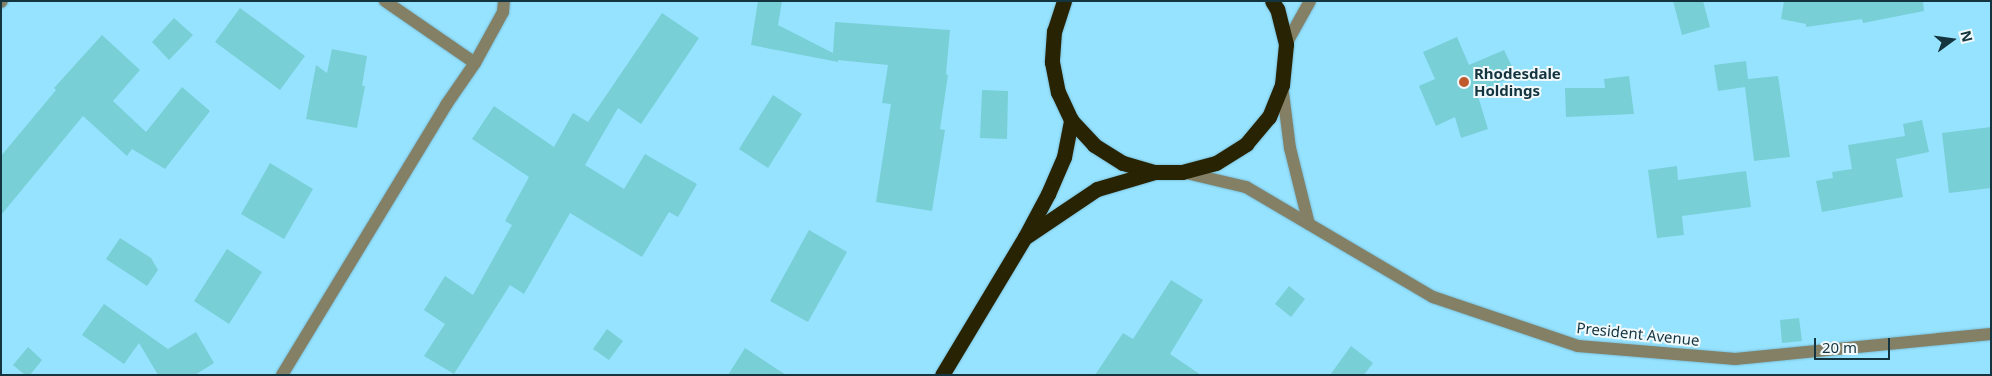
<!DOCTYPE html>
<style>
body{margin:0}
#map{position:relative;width:1992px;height:376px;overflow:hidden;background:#96e3ff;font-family:"Noto Sans",sans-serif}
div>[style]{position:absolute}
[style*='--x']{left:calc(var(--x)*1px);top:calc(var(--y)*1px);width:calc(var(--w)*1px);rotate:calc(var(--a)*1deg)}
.building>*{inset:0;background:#78cfd6}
.roads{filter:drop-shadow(0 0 1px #7cc0d9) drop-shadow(0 0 1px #7cc0d9)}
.minor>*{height:12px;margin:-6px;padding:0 6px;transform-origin:6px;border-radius:6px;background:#838066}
.highway>*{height:15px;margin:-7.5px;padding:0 7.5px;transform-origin:7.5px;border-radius:7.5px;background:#282302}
.dots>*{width:14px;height:14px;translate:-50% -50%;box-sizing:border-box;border:2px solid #f1f9fb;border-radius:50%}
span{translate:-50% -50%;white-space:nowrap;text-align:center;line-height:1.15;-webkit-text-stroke:4px #f1f9fb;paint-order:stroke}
.poi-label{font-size:15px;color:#14343f;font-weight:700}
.left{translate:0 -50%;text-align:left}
.street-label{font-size:15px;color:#14343f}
.frame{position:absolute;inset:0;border:2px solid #14343f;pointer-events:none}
.north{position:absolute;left:1927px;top:15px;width:50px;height:50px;-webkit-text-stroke:4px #f1f9fb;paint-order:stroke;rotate:76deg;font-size:14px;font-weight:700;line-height:20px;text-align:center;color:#14343f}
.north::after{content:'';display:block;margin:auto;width:18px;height:22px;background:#14343f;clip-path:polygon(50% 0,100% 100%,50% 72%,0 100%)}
.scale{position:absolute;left:1814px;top:338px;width:76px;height:22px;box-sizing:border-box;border:2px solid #14343f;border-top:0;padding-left:6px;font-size:15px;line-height:18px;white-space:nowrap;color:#14343f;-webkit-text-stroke:4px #f1f9fb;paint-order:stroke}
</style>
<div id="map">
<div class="building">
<div style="clip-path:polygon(758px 1px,782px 1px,778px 25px,833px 53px,835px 22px,950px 30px,946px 74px,948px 75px,940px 129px,945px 130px,932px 211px,876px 202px,891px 104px,882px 103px,888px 65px,838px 60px,838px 62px,751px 45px)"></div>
<div style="clip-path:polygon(1673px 1px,1703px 1px,1710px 27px,1682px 35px)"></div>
<div style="clip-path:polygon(1784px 1px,1923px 1px,1924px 11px,1863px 23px,1862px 19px,1806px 27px,1806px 24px,1781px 19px)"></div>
<div style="clip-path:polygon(240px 8px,305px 56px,280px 90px,215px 42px)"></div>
<div style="clip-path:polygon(662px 13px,699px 38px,641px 124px,618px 108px,585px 165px,624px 189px,645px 154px,697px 184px,678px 217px,669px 212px,642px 257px,570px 213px,524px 294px,510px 285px,454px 374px,424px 356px,445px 324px,424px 310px,445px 276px,473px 295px,512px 225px,505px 221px,529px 177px,472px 139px,494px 106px,554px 147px,573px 113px,588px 122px)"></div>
<div style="clip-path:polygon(174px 18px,193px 35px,169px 60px,152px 42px)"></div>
<div style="clip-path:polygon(102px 35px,140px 70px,113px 101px,146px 132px,182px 87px,210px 111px,165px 169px,132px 149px,127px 156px,83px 116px,1px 215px,1px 156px,56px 90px,54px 88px)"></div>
<div style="clip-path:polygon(1457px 37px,1469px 65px,1504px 50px,1516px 75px,1477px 93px,1488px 129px,1461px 138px,1455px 117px,1436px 126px,1419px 86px,1435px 79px,1423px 52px)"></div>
<div style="clip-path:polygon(332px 49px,367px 56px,362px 86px,365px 86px,357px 128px,306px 119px,316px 65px,327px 73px)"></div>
<div style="clip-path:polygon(1746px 61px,1748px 79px,1778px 76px,1790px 157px,1754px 161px,1745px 87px,1718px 91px,1714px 65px)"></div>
<div style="clip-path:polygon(1629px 76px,1634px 114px,1566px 117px,1565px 88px,1605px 88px,1604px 79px)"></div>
<div style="clip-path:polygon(982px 90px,1008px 91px,1007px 139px,980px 138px)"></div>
<div style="clip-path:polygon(773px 95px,802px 114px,768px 168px,739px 149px)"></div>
<div style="clip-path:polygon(1922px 120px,1929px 152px,1896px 159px,1903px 197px,1822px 212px,1816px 181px,1833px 178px,1832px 172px,1852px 169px,1848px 145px,1905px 136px,1903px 124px)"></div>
<div style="clip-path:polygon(1991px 127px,1991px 188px,1949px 193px,1942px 133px)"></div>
<div style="clip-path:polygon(270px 163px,313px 189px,284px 239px,241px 214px)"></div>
<div style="clip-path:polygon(1677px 166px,1678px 180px,1746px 171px,1751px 207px,1682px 216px,1684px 235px,1657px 238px,1648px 170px)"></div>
<div style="clip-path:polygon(809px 230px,847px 252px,808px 322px,770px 301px)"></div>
<div style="clip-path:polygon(120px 238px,151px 258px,158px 270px,147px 286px,106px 259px)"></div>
<div style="clip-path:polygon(227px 249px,262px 272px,229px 324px,194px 301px)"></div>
<div style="clip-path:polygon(1171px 280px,1203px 300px,1170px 354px,1201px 375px,1095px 375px,1123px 333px,1133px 339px)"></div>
<div style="clip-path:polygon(1289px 286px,1305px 299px,1291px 317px,1275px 304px)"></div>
<div style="clip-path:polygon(104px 304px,168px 349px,196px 332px,214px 363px,195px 375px,158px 375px,139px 343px,124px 364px,82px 335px)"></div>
<div style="clip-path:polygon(1799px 318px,1802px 341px,1782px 343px,1780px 320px)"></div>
<div style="clip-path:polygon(607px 329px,623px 341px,609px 360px,593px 349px)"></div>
<div style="clip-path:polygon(1351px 346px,1373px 363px,1364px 375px,1330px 375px)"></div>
<div style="clip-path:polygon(28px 347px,42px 360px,30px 375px,25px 375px,13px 365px)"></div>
<div style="clip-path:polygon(745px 348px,786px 375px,728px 375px)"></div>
</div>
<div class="roads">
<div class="minor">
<div style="--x:385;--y:1;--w:109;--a:34.6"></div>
<div style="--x:1;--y:2;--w:1;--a:-45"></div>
<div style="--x:1286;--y:44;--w:49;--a:-60.8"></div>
<div style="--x:1282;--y:85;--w:64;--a:82.8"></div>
<div style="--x:1290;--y:148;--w:78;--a:76"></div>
<div style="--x:1182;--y:172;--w:66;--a:13.2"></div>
<div style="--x:1246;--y:187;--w:217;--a:30.5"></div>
<div style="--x:1433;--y:297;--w:153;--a:18.7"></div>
<div style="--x:1578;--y:346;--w:158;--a:4.7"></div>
<div style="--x:1735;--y:359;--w:257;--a:-5.6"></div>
<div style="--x:282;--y:375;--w:316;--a:-58.7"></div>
<div style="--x:446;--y:105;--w:51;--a:-55.4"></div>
<div style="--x:475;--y:63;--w:58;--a:-61.2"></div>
<div style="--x:503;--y:12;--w:11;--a:-85"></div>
</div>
<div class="highway">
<div style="--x:1064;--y:1;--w:32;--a:108"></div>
<div style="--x:1054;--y:31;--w:31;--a:94"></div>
<div style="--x:1052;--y:62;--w:31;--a:79"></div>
<div style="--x:1058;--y:92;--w:31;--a:65"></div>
<div style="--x:1071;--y:120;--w:34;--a:47"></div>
<div style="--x:1094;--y:145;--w:34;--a:32"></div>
<div style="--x:1123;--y:163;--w:33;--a:16"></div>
<div style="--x:1155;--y:172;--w:27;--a:0"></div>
<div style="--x:1182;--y:172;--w:35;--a:-15"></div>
<div style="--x:1216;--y:163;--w:36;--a:-32"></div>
<div style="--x:1246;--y:144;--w:35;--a:-50"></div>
<div style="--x:1269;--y:117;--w:35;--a:-68"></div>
<div style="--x:1282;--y:85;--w:41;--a:-84.4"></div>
<div style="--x:1286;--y:44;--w:36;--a:-104"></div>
<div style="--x:1277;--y:9;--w:9;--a:-122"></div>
<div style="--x:1027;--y:236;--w:84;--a:-33.9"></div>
<div style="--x:1097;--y:189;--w:60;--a:-16.3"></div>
<div style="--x:942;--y:375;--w:161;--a:-59"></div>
<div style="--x:1025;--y:237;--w:49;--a:-61.9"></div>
<div style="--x:1048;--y:194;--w:40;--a:-66.6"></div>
<div style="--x:1064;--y:157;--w:38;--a:-79"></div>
</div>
</div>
<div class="dots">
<div style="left:1464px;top:82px;background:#c05a2d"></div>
</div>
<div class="poi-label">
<span class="left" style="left:1474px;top:82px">Rhodesdale<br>Holdings</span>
</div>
<div class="street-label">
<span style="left:1638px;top:334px;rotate:6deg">President Avenue</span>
</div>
<div class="frame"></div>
<div class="north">N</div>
<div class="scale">20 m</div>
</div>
